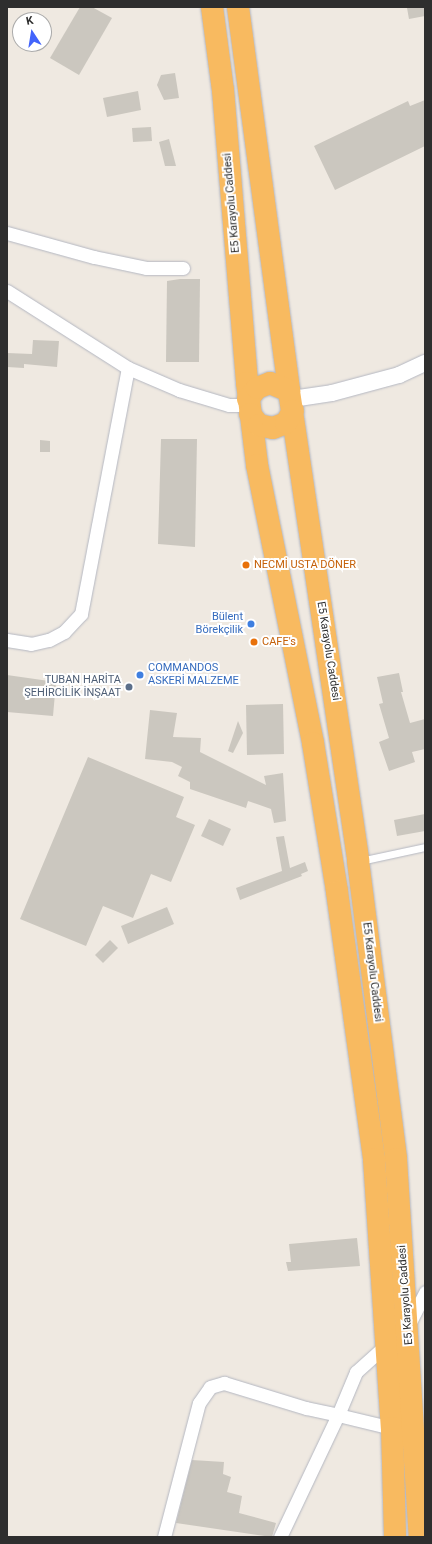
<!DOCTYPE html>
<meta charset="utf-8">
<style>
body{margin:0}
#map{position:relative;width:432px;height:1544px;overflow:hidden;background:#efe9e1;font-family:Roboto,sans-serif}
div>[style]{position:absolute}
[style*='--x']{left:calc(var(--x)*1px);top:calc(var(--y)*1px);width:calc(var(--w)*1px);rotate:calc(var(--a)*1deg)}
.building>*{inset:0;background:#cbc7bf}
.roads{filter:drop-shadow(0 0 1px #b4b7c1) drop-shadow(0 0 1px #b4b7c1)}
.service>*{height:7px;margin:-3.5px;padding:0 3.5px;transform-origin:3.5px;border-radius:3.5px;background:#fff}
.minor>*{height:13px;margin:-6.5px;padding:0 6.5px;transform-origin:6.5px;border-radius:6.5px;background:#fff}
.tertiary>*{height:16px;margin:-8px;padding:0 8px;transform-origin:8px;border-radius:8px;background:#fff}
.trunk>*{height:22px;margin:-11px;padding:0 11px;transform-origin:11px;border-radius:11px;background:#f8ba60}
.dots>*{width:11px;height:11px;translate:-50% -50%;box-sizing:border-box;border:2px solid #fff;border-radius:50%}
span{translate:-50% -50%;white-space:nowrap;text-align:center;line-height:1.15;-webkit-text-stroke:4px #fff;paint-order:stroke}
.street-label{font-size:11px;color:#2e2e2e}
.food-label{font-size:11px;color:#c56008}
.left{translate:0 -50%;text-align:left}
.shop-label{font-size:11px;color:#366cbe}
.right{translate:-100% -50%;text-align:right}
.service-label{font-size:11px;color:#4e5e75}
.frame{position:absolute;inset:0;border:8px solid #2e2e2e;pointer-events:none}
.north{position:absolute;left:12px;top:12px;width:40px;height:40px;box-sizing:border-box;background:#fff;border:1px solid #ababab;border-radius:50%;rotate:348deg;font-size:11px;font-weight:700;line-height:16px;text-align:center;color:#2e2e2e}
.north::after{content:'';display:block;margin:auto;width:14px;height:18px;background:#4264fb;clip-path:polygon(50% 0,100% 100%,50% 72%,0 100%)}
</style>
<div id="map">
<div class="building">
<div style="clip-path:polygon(80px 7px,92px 7px,112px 18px,79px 75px,50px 58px)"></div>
<div style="clip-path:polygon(425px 7px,425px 16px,409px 19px,407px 8px)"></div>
<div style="clip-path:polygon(175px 73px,179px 98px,164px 100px,157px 85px,161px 75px)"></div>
<div style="clip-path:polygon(138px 91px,141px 110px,107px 117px,103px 98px)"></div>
<div style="clip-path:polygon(425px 100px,425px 146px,335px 190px,314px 146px,408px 101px,410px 106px)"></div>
<div style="clip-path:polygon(151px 127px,152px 141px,133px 142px,132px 128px)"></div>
<div style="clip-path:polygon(169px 139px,176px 166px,165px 166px,159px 142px)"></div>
<div style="clip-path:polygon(180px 279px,200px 279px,199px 362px,166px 362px,167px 281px)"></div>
<div style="clip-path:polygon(33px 340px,59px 341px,57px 367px,24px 364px,24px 368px,7px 367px,7px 353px,32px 354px)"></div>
<div style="clip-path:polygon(161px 439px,197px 439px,195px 547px,158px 544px)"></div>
<div style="clip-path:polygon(40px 440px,50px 441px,50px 452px,40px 452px)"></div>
<div style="clip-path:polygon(399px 673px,403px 692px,401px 692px,410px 723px,425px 719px,425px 749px,412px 752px,415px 762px,389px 771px,379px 742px,389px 738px,379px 704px,383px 703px,377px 677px)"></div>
<div style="clip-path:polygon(7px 675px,56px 682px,53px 716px,7px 712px)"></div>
<div style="clip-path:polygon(283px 704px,284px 754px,247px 755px,246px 705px)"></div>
<div style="clip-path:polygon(150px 710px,177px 713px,173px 737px,201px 738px,200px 752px,266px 785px,264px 776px,283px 773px,286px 821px,274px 823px,271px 809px,248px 801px,246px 808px,190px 789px,190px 782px,178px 776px,182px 767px,172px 762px,145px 759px)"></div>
<div style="clip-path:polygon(238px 721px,243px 733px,233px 753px,228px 751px)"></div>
<div style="clip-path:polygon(88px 757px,184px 797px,176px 817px,195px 825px,171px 882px,151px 874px,133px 918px,103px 906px,86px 946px,20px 919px)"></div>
<div style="clip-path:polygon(425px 814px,425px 831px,397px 836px,394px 820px)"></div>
<div style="clip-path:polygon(209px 819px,231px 829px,223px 846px,201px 836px)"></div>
<div style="clip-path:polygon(284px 836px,290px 868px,305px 862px,308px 871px,301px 874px,302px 876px,240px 900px,236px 888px,282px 871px,276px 837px)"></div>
<div style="clip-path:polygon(167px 907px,174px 924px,128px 944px,121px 926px)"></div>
<div style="clip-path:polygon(110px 940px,118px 948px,103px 963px,95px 955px)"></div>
<div style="clip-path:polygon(357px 1238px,360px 1266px,288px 1271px,286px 1262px,291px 1262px,289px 1244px)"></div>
<div style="clip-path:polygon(192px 1460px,224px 1462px,223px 1474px,231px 1477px,227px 1492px,242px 1496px,239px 1513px,276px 1523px,272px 1537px,176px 1523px)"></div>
</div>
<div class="roads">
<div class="service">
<div style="--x:360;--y:861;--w:66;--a:-12.2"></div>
</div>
<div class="minor">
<div style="--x:7;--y:233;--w:90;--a:15.4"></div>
<div style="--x:94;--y:257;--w:53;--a:11.9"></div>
<div style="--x:146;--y:268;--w:37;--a:0"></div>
<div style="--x:7;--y:291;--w:143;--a:32.5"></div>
<div style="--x:128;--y:368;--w:56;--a:23.3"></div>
<div style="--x:179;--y:390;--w:52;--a:16.7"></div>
<div style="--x:229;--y:405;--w:20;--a:0"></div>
<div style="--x:7;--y:640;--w:24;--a:9"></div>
<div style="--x:31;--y:644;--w:18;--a:-13"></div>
<div style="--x:49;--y:640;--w:17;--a:-28"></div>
<div style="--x:64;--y:632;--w:25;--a:-47"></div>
<div style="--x:81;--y:614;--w:250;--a:-79.2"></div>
<div style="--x:409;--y:1324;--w:36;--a:-63"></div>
<div style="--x:164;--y:1537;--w:138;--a:-75.4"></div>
<div style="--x:199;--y:1403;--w:19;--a:-55"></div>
<div style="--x:210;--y:1387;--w:15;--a:-16"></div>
<div style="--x:224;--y:1383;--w:86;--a:17"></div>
<div style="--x:306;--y:1408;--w:33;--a:12"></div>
<div style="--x:338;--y:1415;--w:47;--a:-67.3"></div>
<div style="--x:356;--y:1372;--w:40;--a:-42"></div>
<div style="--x:280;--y:1537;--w:135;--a:-64.6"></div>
<div style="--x:338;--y:1415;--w:56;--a:13.5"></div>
</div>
<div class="tertiary">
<div style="--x:292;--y:399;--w:40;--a:-8.5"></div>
<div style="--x:332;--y:393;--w:69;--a:-15"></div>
<div style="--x:399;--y:375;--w:29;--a:-25"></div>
</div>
<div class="trunk">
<div style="--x:212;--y:7;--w:84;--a:82.5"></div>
<div style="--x:223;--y:90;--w:294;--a:85.3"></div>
<div style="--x:247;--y:383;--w:83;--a:83"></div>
<div style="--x:257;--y:465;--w:284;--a:78.6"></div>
<div style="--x:313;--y:743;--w:151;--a:80.8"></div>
<div style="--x:337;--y:892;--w:270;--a:82.1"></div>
<div style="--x:374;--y:1159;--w:270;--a:86.2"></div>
<div style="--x:392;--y:1428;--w:109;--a:88.4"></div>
<div style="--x:238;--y:7;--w:387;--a:82.4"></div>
<div style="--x:289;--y:391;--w:475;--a:81.6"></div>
<div style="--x:358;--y:861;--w:300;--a:82.7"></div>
<div style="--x:396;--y:1159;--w:379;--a:86.4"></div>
<div style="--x:248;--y:399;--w:14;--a:-51"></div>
<div style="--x:257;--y:388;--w:14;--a:-21"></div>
<div style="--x:270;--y:383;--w:21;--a:23"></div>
<div style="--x:250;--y:414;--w:14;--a:51"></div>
<div style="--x:259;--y:425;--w:14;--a:12"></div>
<div style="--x:273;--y:428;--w:14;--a:-21"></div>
<div style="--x:286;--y:423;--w:14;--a:-60"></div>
</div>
</div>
<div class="dots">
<div style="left:246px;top:565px;background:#e8710a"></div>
<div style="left:251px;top:624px;background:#3f7fe0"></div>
<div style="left:254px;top:642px;background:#e8710a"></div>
<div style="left:140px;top:675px;background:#3f7fe0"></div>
<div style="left:129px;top:687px;background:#5c6f8a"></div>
</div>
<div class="street-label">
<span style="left:232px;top:203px;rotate:-95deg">E5 Karayolu Caddesi</span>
<span style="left:328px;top:651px;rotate:81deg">E5 Karayolu Caddesi</span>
<span style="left:372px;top:972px;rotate:83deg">E5 Karayolu Caddesi</span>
<span style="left:406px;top:1295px;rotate:-94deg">E5 Karayolu Caddesi</span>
</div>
<div class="food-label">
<span class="left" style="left:254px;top:565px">NECMİ USTA DÖNER</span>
<span class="left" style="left:262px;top:642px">CAFE's</span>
</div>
<div class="shop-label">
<span class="right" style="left:243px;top:624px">Bülent<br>Börekçilik</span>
<span class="left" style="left:148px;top:675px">COMMANDOS<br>ASKERİ MALZEME</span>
</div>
<div class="service-label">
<span class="right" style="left:121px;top:687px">TUBAN HARİTA<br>ŞEHİRCİLİK İNŞAAT</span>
</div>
<div class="frame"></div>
<div class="north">K</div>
</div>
